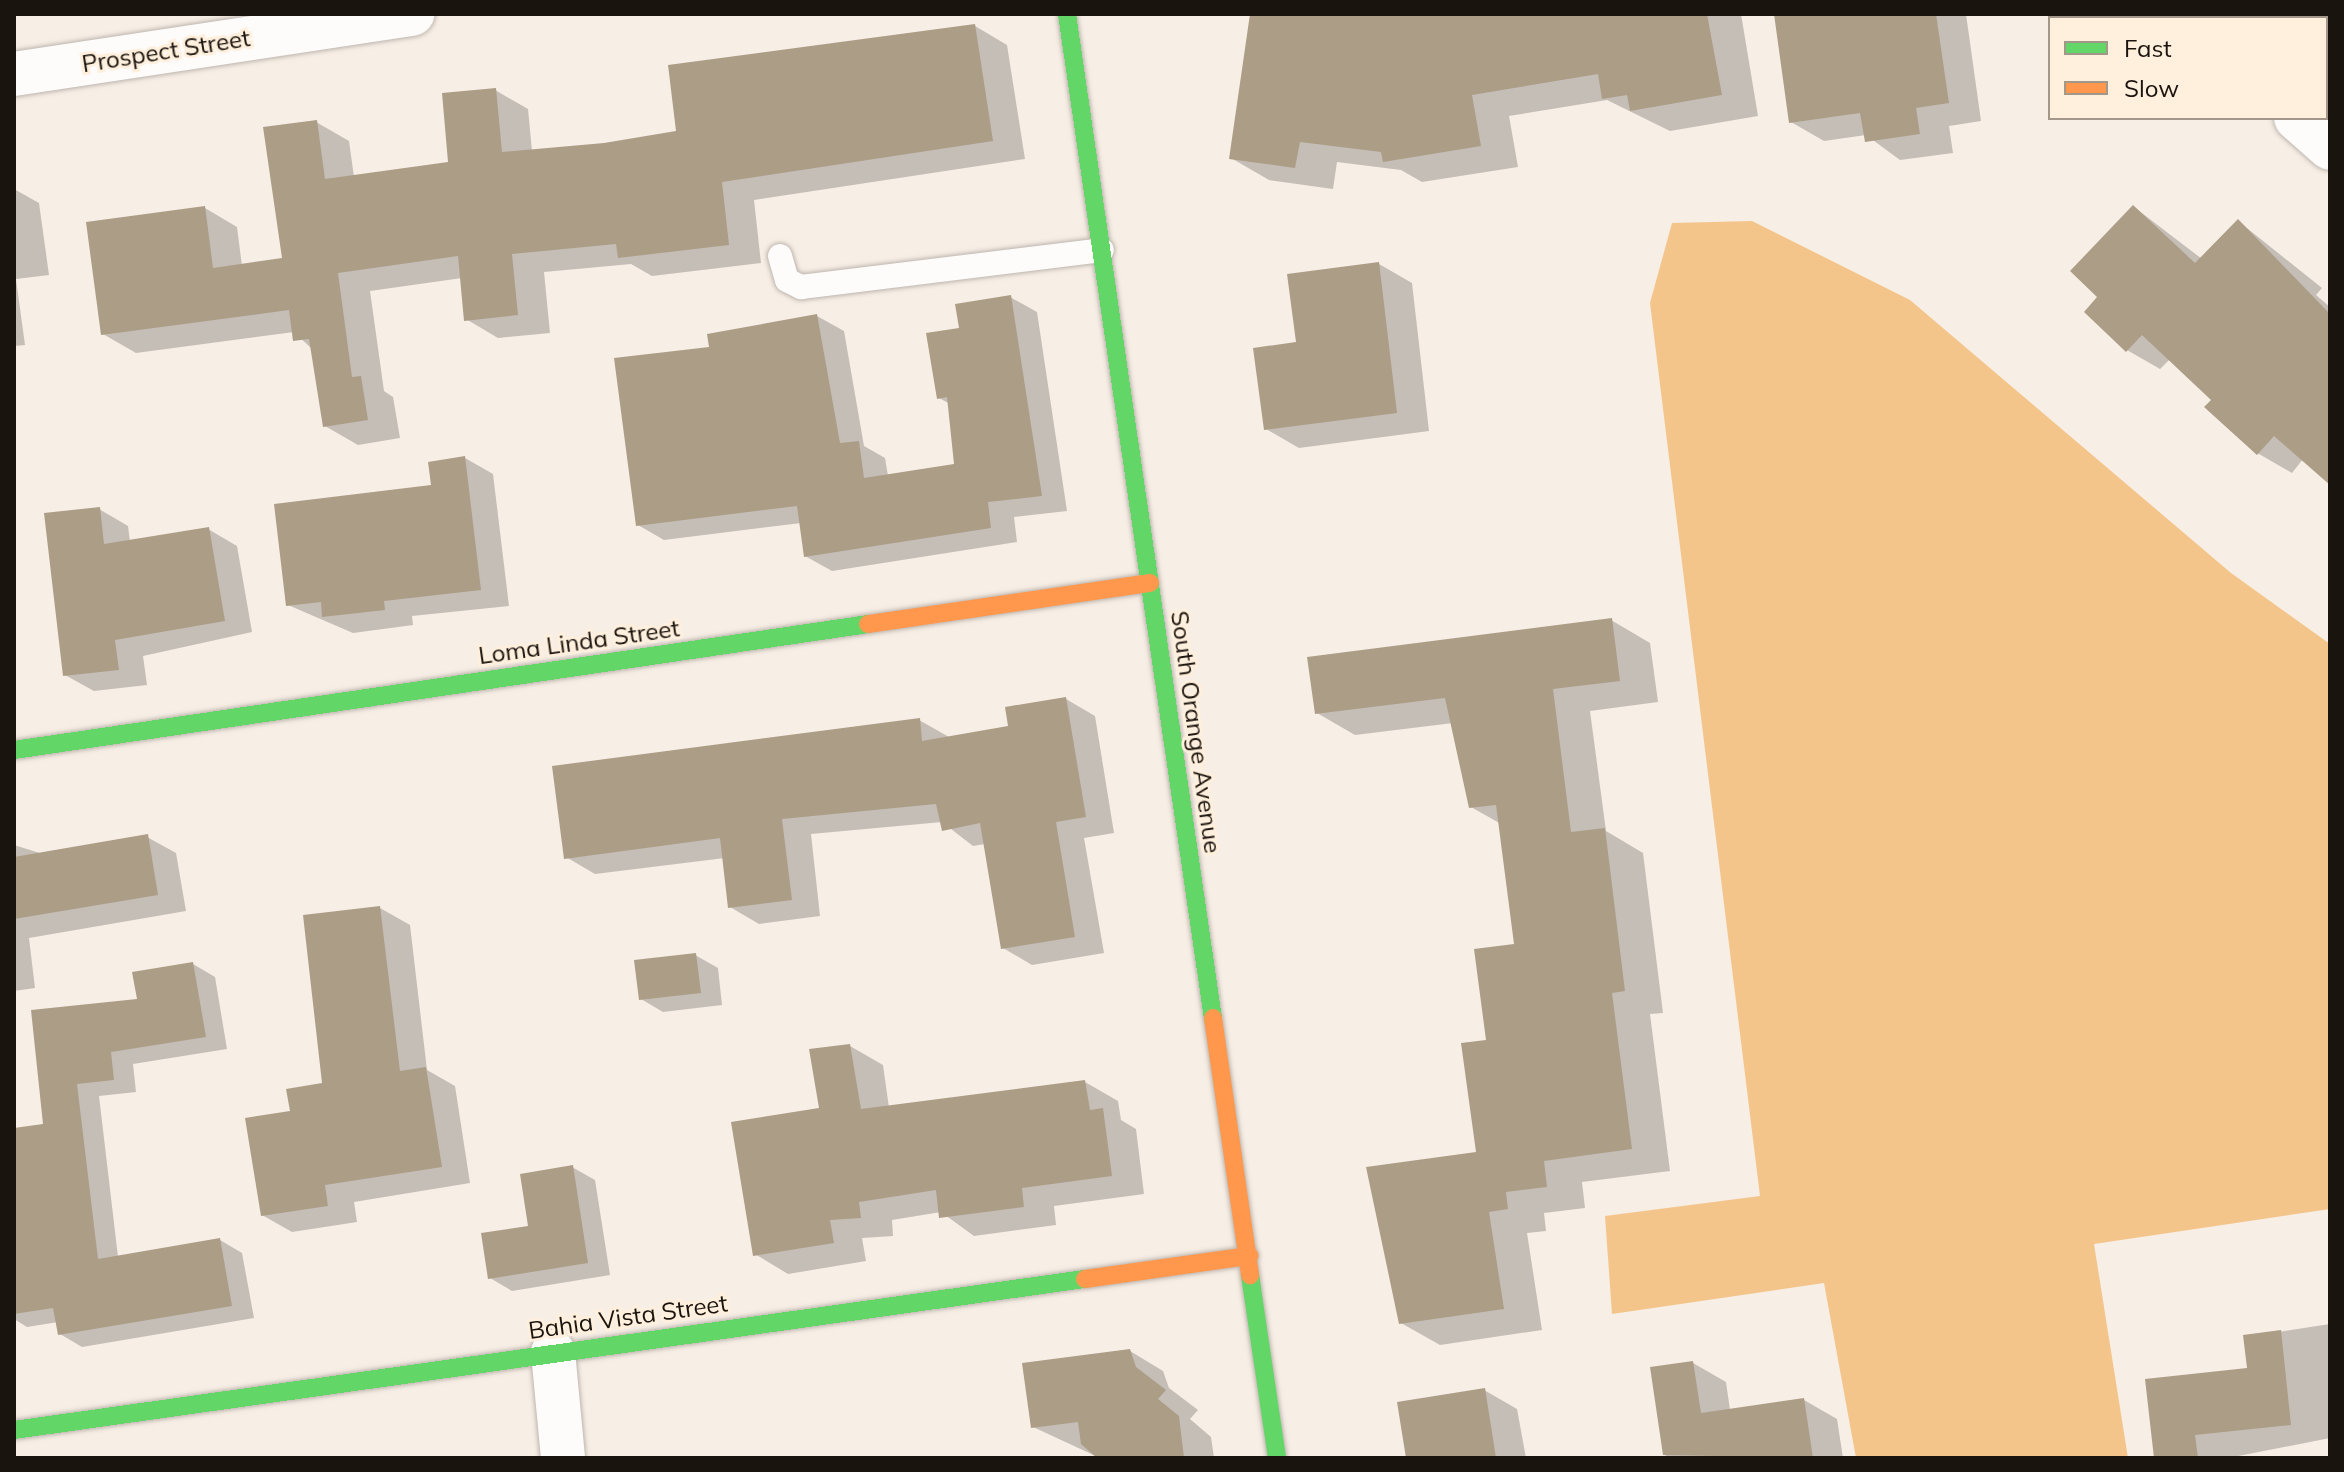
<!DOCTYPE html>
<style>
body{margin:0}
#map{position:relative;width:2344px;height:1472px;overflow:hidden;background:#f7eee5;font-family:Mulish,sans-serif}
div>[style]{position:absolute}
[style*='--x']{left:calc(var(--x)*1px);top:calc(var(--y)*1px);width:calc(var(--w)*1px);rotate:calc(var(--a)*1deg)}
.water>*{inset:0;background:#f4c58b}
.shadow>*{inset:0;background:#0003}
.building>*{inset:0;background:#ac9d86}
.roads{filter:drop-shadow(0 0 2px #bdb6af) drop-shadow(0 0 2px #bdb6af)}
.lane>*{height:24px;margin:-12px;padding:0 12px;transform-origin:12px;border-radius:12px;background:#fefcfb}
.street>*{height:44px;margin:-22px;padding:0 22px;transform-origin:22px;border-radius:22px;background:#fefcfb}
.fast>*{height:18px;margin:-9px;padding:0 9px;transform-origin:9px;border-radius:9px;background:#63d668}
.slow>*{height:18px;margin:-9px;padding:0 9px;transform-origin:9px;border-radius:9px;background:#ff974d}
span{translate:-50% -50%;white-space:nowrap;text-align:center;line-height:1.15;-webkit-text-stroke:6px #ffefdd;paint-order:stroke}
.street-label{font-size:24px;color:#1a140e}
.frame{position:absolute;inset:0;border:16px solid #1a140e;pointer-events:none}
.legend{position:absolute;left:2048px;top:16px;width:280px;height:104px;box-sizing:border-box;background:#ffefdd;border:2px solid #a3978a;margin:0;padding:10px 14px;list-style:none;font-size:24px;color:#1a140e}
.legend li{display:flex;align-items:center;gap:16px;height:40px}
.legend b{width:40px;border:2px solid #a3978a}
</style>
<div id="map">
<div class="water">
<div style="clip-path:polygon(1752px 221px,1910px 300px,2231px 573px,2330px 644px,2330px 1209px,2094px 1244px,2128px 1458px,1856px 1458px,1824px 1283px,1612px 1314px,1605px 1216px,1760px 1196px,1650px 303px,1672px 223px)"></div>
</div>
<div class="shadow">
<div style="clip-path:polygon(1252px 14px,1741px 14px,1758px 116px,1670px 131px,1607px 100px,1509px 116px,1518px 167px,1422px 182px,1401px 170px,1337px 162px,1333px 189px,1269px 180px,1231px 158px)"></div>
<div style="clip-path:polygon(1776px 14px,1966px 14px,1981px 121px,1949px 126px,1953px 153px,1900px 160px,1866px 135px,1824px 141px,1791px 122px)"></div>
<div style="clip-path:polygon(975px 26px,1007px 45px,1025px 159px,754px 200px,761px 263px,652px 276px,631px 264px,544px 272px,550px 333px,498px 338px,466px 319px,462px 278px,370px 291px,384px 391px,393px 397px,400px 438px,358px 445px,325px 426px,313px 350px,294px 332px,136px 353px,103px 334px,205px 208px,237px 227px,242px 266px,284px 260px,316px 122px,349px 141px,354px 177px,451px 164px,495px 90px,528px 109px,532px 151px,604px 145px,678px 132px)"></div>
<div style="clip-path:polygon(14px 189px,39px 203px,49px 275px,16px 279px,25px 345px,14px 346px)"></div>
<div style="clip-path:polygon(2134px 207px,2202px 259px,2238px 221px,2322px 288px,2316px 295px,2330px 307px,2330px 483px,2303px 459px,2292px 473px,2259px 454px,2207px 407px,2214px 400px,2170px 359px,2160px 369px,2127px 350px,2100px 297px)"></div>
<div style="clip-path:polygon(1379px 264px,1412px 283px,1429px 431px,1299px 448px,1266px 429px,1298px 344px)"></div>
<div style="clip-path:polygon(1010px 297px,1037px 312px,1067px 511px,1014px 517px,1017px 542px,832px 571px,805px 556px,801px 523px,664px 540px,638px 525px,711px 349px,817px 316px,844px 331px,864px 446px,885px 458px,888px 476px,956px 466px,950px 404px,939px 398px)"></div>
<div style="clip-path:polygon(465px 458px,493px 474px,509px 606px,412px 616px,413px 625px,353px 633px,288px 605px)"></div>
<div style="clip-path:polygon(99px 509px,128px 526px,130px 542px,208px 529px,237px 546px,252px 632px,143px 656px,147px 685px,94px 691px,65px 675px)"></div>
<div style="clip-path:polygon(1611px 620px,1650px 643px,1658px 702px,1590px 711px,1606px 831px,1643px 853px,1663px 1013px,1650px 1014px,1670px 1171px,1582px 1182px,1585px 1208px,1544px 1213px,1546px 1231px,1527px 1233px,1542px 1330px,1440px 1345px,1401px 1323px,1478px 1154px,1488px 1042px,1516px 945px,1501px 824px,1471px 807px,1453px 723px,1355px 735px,1317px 713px)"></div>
<div style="clip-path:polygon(1066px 699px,1095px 716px,1114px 833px,1084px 838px,1104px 953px,1032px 965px,1003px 948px,985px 844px,973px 846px,942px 822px,811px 834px,820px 916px,759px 924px,730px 907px,725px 858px,595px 874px,566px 857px,919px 720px,949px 737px,1011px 727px)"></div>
<div style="clip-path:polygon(147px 837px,176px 853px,186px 911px,29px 938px,35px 988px,14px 991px,14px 845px,43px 854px)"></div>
<div style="clip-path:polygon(380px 908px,410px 925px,427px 1070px,455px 1086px,470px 1183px,354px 1202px,357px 1222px,292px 1232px,262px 1215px,292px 1113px,324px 1085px)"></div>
<div style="clip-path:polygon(695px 955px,718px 968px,722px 1005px,663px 1012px,641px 999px)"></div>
<div style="clip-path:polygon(193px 964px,215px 977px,227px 1049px,133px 1064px,136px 1092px,99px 1096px,118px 1257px,220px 1240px,242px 1253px,254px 1318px,82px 1347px,60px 1334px,58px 1322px,27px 1327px,14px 1319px,14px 1130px,45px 1126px,139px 1001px)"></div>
<div style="clip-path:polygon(850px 1046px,883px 1065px,889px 1108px,1085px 1082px,1118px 1101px,1121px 1120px,1136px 1129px,1144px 1194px,1054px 1206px,1056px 1225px,974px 1236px,941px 1212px,892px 1220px,893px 1236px,862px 1238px,866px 1261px,788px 1274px,755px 1254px)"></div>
<div style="clip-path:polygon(572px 1167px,595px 1180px,610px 1275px,512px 1291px,490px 1278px)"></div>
<div style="clip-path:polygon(2330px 1324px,2330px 1438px,2228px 1458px,2156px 1458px,2249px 1370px,2245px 1337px)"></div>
<div style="clip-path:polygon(1130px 1351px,1163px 1371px,1169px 1388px,1198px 1410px,1190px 1419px,1211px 1437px,1214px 1458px,1100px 1458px,1033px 1427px)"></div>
<div style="clip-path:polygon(1693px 1363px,1726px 1382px,1730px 1410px,1804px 1400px,1837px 1419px,1843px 1458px,1666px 1458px,1653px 1368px)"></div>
<div style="clip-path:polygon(1484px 1390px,1517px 1409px,1526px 1458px,1408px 1458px)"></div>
</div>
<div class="building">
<div style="clip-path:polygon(1250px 14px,1707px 14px,1722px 95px,1630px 111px,1627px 95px,1602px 99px,1598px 74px,1472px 95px,1481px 146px,1383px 162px,1381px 152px,1300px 142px,1295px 168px,1229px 159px)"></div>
<div style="clip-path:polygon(1774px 14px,1936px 14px,1949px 103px,1916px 108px,1920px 134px,1865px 142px,1860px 113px,1789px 123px)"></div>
<div style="clip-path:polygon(975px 24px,993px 141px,722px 182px,729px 245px,618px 258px,616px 244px,512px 254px,518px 315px,464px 321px,458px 256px,338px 273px,352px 377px,361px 376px,368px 420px,323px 427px,309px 339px,293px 341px,289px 310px,101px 335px,86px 222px,205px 206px,213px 268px,282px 258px,263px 127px,317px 120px,325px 179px,448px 162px,442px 93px,496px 88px,502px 152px,604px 143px,676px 131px,668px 65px)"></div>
<div style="clip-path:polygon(2133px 205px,2195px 263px,2238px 219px,2330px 314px,2330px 485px,2274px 436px,2257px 455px,2204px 407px,2211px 400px,2142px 335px,2126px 352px,2084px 312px,2097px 297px,2070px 271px)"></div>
<div style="clip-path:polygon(1379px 262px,1397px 413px,1264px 430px,1253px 348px,1296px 342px,1287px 274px)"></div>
<div style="clip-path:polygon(1011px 295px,1042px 496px,988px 502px,991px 528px,804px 557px,797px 506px,636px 526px,614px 358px,709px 347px,707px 334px,817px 314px,840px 443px,859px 441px,864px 478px,954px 464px,947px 397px,937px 399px,926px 333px,959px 328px,955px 304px)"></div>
<div style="clip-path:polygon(465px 456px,481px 590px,384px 601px,385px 610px,322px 617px,321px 602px,286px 606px,274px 504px,431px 485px,428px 462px)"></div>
<div style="clip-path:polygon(100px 507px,104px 544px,209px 527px,225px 621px,115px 640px,119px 670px,63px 676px,44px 513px)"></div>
<div style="clip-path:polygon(1612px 618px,1620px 681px,1553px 689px,1571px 832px,1605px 828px,1625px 991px,1612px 993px,1632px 1149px,1544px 1161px,1547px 1187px,1506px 1192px,1508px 1209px,1489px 1212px,1504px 1309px,1399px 1324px,1366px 1167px,1476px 1152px,1461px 1043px,1486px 1040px,1474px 949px,1514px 944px,1496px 805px,1469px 808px,1445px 698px,1315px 714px,1307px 657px)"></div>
<div style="clip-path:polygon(1066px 697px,1086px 817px,1056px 822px,1075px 937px,1001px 949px,980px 823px,942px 831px,936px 804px,782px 819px,792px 900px,728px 908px,720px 838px,564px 859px,552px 766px,920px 718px,922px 741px,1008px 726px,1005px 707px)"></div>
<div style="clip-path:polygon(148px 834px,158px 895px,14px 919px,14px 857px)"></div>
<div style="clip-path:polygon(380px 906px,400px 1071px,426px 1067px,442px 1167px,325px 1185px,328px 1206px,261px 1216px,245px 1118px,290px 1111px,286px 1089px,322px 1083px,303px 915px)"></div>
<div style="clip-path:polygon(696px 953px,701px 993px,639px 1000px,634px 960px)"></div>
<div style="clip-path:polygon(193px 962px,206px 1037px,111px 1052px,114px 1080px,77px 1084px,98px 1259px,220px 1238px,232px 1306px,58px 1335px,53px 1308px,14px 1314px,14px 1128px,43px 1124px,31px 1010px,137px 999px,132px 972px)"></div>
<div style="clip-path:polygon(850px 1044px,861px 1109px,1085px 1080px,1090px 1110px,1103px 1108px,1112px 1176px,1022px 1188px,1024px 1207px,939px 1218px,936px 1190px,859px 1202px,861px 1218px,830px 1220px,834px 1243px,753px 1256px,731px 1122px,819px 1108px,809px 1049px)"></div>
<div style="clip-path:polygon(573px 1165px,588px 1263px,488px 1279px,481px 1233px,528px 1226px,520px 1174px)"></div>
<div style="clip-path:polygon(2281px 1330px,2291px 1425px,2195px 1435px,2198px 1458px,2154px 1458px,2145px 1379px,2247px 1368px,2243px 1335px)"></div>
<div style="clip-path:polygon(1130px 1349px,1136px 1367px,1166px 1390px,1158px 1399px,1179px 1416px,1184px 1458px,1097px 1458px,1081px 1444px,1078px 1422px,1031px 1428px,1022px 1363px)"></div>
<div style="clip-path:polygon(1693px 1361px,1701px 1413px,1804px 1398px,1813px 1458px,1663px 1455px,1650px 1367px)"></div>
<div style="clip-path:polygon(1485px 1388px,1496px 1458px,1406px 1458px,1397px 1402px)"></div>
</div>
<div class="roads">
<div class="lane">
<div style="--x:780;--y:256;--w:25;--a:74"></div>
<div style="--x:787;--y:280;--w:16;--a:27"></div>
<div style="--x:801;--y:287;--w:303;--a:-7"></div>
</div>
<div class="street">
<div style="--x:2175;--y:14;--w:6;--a:39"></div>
<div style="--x:14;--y:74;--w:403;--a:-8.6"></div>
<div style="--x:2296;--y:118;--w:45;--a:41.4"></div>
<div style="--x:553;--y:1352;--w:106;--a:84.6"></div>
</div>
<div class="fast">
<div style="--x:1067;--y:14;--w:1015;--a:81.73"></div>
<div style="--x:14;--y:750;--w:863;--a:-8.39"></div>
<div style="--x:1250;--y:1275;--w:185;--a:81.6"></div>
<div style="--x:14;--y:1430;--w:1082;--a:-8.03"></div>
</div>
<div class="slow">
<div style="--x:868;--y:624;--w:285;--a:-8.3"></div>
<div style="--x:1213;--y:1018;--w:260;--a:81.8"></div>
<div style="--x:1085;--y:1279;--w:166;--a:-8"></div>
</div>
</div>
<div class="street-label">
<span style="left:166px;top:51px;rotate:-9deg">Prospect Street</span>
<span style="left:579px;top:642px;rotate:-8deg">Loma Linda Street</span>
<span style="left:1196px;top:732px;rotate:82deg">South Orange Avenue</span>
<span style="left:628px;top:1317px;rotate:-8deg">Bahia Vista Street</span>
</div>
<div class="frame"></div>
<ul class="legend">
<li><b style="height:10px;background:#63d668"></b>Fast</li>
<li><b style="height:10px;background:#ff974d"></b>Slow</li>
</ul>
</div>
